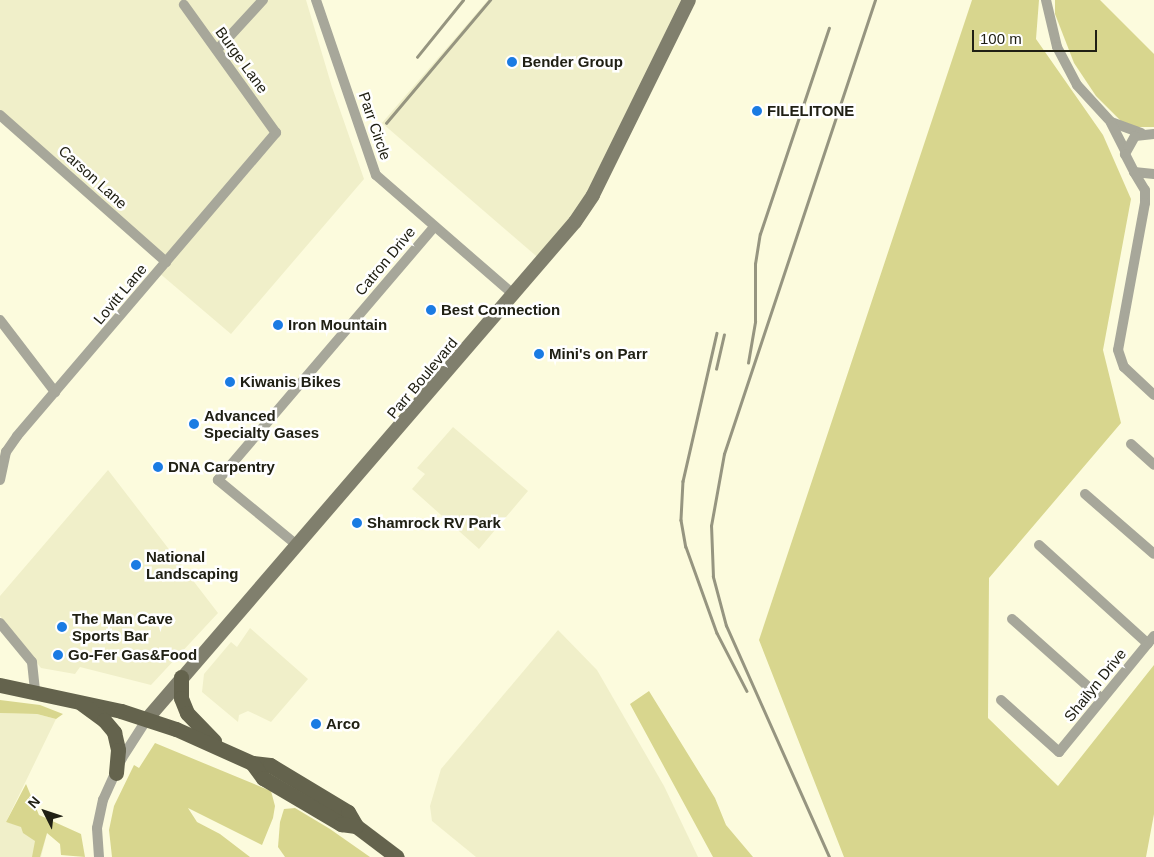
<!DOCTYPE html>
<style>
body{margin:0}
#map{position:relative;width:1154px;height:857px;overflow:hidden;background:#fcfbdd;font-family:Helvetica,sans-serif}
div>[style]{position:absolute}
[style*='--x']{left:calc(var(--x)*1px);top:calc(var(--y)*1px);width:calc(var(--w)*1px);rotate:calc(var(--a)*1deg)}
.built>*{inset:0;background:#f0efc9}
.green>*{inset:0;background:#d8d68e}
.street>*{height:10px;margin:-5px;padding:0 5px;transform-origin:5px;border-radius:5px;background:#a7a79a}
.secondary>*{height:14px;margin:-7px;padding:0 7px;transform-origin:7px;border-radius:7px;background:#807f6d}
.primary>*{height:15px;margin:-7.5px;padding:0 7.5px;transform-origin:7.5px;border-radius:7.5px;background:#64634d}
.rail>*{height:2.5px;margin:-1.25px;padding:0 1.25px;transform-origin:1.25px;border-radius:1.25px;background:#969580}
.dots>*{width:14px;height:14px;translate:-50% -50%;box-sizing:border-box;border:2px solid #fff;border-radius:50%}
span{translate:-50% -50%;white-space:nowrap;text-align:center;line-height:1.15;-webkit-text-stroke:5px #fff;paint-order:stroke}
.street-label{font-size:15px;color:#202014}
.poi-label{font-size:15px;color:#202014;font-weight:700}
.left{translate:0 -50%;text-align:left}
.north{position:absolute;left:20px;top:787px;width:50px;height:50px;-webkit-text-stroke:4px #fff;paint-order:stroke;rotate:311deg;font-size:14px;font-weight:700;line-height:20px;text-align:center;color:#202014}
.north::after{content:'';display:block;margin:auto;width:18px;height:22px;background:#202014;clip-path:polygon(50% 0,100% 100%,50% 72%,0 100%)}
.scale{position:absolute;left:972px;top:30px;width:125px;height:22px;box-sizing:border-box;border:2px solid #202014;border-top:0;padding-left:6px;font-size:15px;line-height:18px;white-space:nowrap;color:#202014;-webkit-text-stroke:4px #fff;paint-order:stroke}
</style>
<div id="map">
<div class="built">
<div style="clip-path:polygon(0 0,306px 0,332px 87px,364px 179px,231px 334px,158px 272px,166px 262px,0 115px)"></div>
<div style="clip-path:polygon(488px 0,683px 0,593px 195px,542px 261px,382px 123px)"></div>
<div style="clip-path:polygon(453px 427px,528px 491px,479px 549px,412px 489px,425px 474px,417px 468px)"></div>
<div style="clip-path:polygon(108px 470px,218px 613px,151px 685px,80px 667px,75px 674px,41px 668px,0 616px,0 596px)"></div>
<div style="clip-path:polygon(250px 628px,308px 679px,271px 722px,248px 711px,239px 715px,238px 722px,202px 692px,204px 674px,231px 642px,237px 647px)"></div>
<div style="clip-path:polygon(558px 630px,597px 670px,664px 786px,698px 857px,476px 857px,432px 821px,430px 806px,441px 769px)"></div>
<div style="clip-path:polygon(0 713px,37px 714px,56px 719px,6px 822px,47px 833px,41px 857px,0 857px)"></div>
</div>
<div class="green">
<div style="clip-path:polygon(972px 0,1039px 0,1036px 39px,1103px 135px,1131px 199px,1103px 350px,1121px 423px,989px 578px,988px 718px,1058px 786px,1154px 665px,1154px 814px,1146px 857px,844px 857px,759px 640px)"></div>
<div style="clip-path:polygon(1055px 0,1100px 0,1154px 54px,1154px 127px,1131px 127px,1122px 122px,1096px 96px,1074px 63px,1055px 14px)"></div>
<div style="clip-path:polygon(649px 691px,715px 798px,726px 825px,753px 857px,713px 857px,630px 704px)"></div>
<div style="clip-path:polygon(0 700px,40px 705px,63px 714px,56px 719px,37px 714px,0 713px)"></div>
<div style="clip-path:polygon(155px 743px,271px 791px,275px 806px,273px 818px,262px 845px,188px 808px,197px 822px,220px 834px,250px 857px,112px 857px,109px 830px,114px 806px,134px 765px,139px 768px)"></div>
<div style="clip-path:polygon(26px 784px,39px 815px,81px 834px,85px 857px,61px 855px,60px 844px,47px 833px,40px 857px,32px 857px,35px 841px,23px 833px,21px 827px,6px 822px)"></div>
<div style="clip-path:polygon(295px 808px,330px 829px,370px 857px,285px 857px,278px 847px,280px 822px,284px 809px)"></div>
</div>
<div class="street">
<div style="--x:316;--y:0;--w:185;--a:71.1"></div>
<div style="--x:376;--y:175;--w:183;--a:41"></div>
<div style="--x:1046;--y:0;--w:48;--a:76.8"></div>
<div style="--x:1057;--y:47;--w:43;--a:62.2"></div>
<div style="--x:1077;--y:85;--w:50;--a:47.4"></div>
<div style="--x:1111;--y:122;--w:32;--a:20"></div>
<div style="--x:217;--y:50;--w:68;--a:-47.4"></div>
<div style="--x:0;--y:115;--w:222;--a:41.5"></div>
<div style="--x:1111;--y:123;--w:31;--a:63"></div>
<div style="--x:1154;--y:134;--w:19;--a:174"></div>
<div style="--x:1135;--y:136;--w:21;--a:119"></div>
<div style="--x:1125;--y:154;--w:20;--a:63"></div>
<div style="--x:1134;--y:172;--w:20;--a:6"></div>
<div style="--x:1134;--y:172;--w:21;--a:59"></div>
<div style="--x:1145;--y:190;--w:13;--a:90"></div>
<div style="--x:1145;--y:203;--w:149;--a:100.4"></div>
<div style="--x:1118;--y:350;--w:18;--a:71"></div>
<div style="--x:1124;--y:367;--w:41;--a:43"></div>
<div style="--x:0;--y:320;--w:91;--a:52.6"></div>
<div style="--x:1131;--y:444;--w:31;--a:42"></div>
<div style="--x:0;--y:480;--w:29;--a:-78"></div>
<div style="--x:6;--y:452;--w:19;--a:-55"></div>
<div style="--x:17;--y:436;--w:399;--a:-49.5"></div>
<div style="--x:276;--y:133;--w:158;--a:-125.7"></div>
<div style="--x:1085;--y:494;--w:91;--a:41"></div>
<div style="--x:1039;--y:545;--w:147;--a:42.2"></div>
<div style="--x:298;--y:546;--w:104;--a:-140.5"></div>
<div style="--x:218;--y:480;--w:333;--a:-49.5"></div>
<div style="--x:1012;--y:619;--w:120;--a:41.6"></div>
<div style="--x:0;--y:623;--w:50;--a:50.6"></div>
<div style="--x:32;--y:662;--w:29;--a:84"></div>
<div style="--x:1001;--y:700;--w:78;--a:41.9"></div>
<div style="--x:1059;--y:752;--w:150;--a:-50.7"></div>
<div style="--x:99;--y:857;--w:29;--a:-94"></div>
<div style="--x:97;--y:828;--w:29;--a:-78"></div>
<div style="--x:103;--y:800;--w:46;--a:-65.7"></div>
<div style="--x:122;--y:758;--w:46;--a:-57.3"></div>
</div>
<div class="secondary">
<div style="--x:147;--y:719;--w:656;--a:-49.27"></div>
<div style="--x:575;--y:222;--w:32;--a:-56"></div>
<div style="--x:593;--y:195;--w:217;--a:-63.8"></div>
</div>
<div class="primary">
<div style="--x:181;--y:677;--w:21;--a:90"></div>
<div style="--x:181;--y:698;--w:16;--a:68"></div>
<div style="--x:187;--y:713;--w:39;--a:46"></div>
<div style="--x:0;--y:685;--w:124;--a:12.1"></div>
<div style="--x:121;--y:711;--w:58;--a:18.1"></div>
<div style="--x:176;--y:729;--w:83;--a:24.1"></div>
<div style="--x:252;--y:763;--w:18;--a:6"></div>
<div style="--x:270;--y:765;--w:91;--a:31.1"></div>
<div style="--x:348;--y:812;--w:16;--a:60"></div>
<div style="--x:356;--y:826;--w:51;--a:37.1"></div>
<div style="--x:82;--y:704;--w:27;--a:36"></div>
<div style="--x:104;--y:720;--w:16;--a:50"></div>
<div style="--x:114;--y:732;--w:18;--a:77"></div>
<div style="--x:118;--y:750;--w:23;--a:95"></div>
<div style="--x:252;--y:763;--w:19;--a:54"></div>
<div style="--x:263;--y:778;--w:91;--a:30.5"></div>
<div style="--x:341;--y:824;--w:15;--a:8"></div>
</div>
<div class="rail">
<div style="--x:417;--y:57;--w:73;--a:-51.1"></div>
<div style="--x:386;--y:123;--w:161;--a:-49.8"></div>
<div style="--x:717;--y:333;--w:152;--a:102.9"></div>
<div style="--x:683;--y:481;--w:39;--a:93"></div>
<div style="--x:681;--y:520;--w:27;--a:80"></div>
<div style="--x:686;--y:547;--w:91;--a:70.2"></div>
<div style="--x:717;--y:633;--w:65;--a:62.7"></div>
<div style="--x:748;--y:363;--w:42;--a:-80.3"></div>
<div style="--x:755;--y:322;--w:58;--a:-90"></div>
<div style="--x:755;--y:264;--w:30;--a:-81"></div>
<div style="--x:760;--y:234;--w:217;--a:-71.5"></div>
<div style="--x:716;--y:369;--w:35;--a:-77"></div>
<div style="--x:829;--y:857;--w:253;--a:-114"></div>
<div style="--x:726;--y:626;--w:51;--a:-104.9"></div>
<div style="--x:713;--y:577;--w:51;--a:-92.2"></div>
<div style="--x:711;--y:526;--w:73;--a:-79.8"></div>
<div style="--x:724;--y:454;--w:478;--a:-71.6"></div>
</div>
<div class="dots">
<div style="left:512px;top:62px;background:#1a7be3"></div>
<div style="left:757px;top:111px;background:#1a7be3"></div>
<div style="left:431px;top:310px;background:#1a7be3"></div>
<div style="left:278px;top:325px;background:#1a7be3"></div>
<div style="left:539px;top:354px;background:#1a7be3"></div>
<div style="left:230px;top:382px;background:#1a7be3"></div>
<div style="left:194px;top:424px;background:#1a7be3"></div>
<div style="left:158px;top:467px;background:#1a7be3"></div>
<div style="left:357px;top:523px;background:#1a7be3"></div>
<div style="left:136px;top:565px;background:#1a7be3"></div>
<div style="left:62px;top:627px;background:#1a7be3"></div>
<div style="left:58px;top:655px;background:#1a7be3"></div>
<div style="left:316px;top:724px;background:#1a7be3"></div>
</div>
<div class="street-label">
<span style="left:242px;top:60px;rotate:54deg">Burge Lane</span>
<span style="left:375px;top:126px;rotate:71deg">Parr Circle</span>
<span style="left:93px;top:177px;rotate:42deg">Carson Lane</span>
<span style="left:385px;top:261px;rotate:-50deg">Catron Drive</span>
<span style="left:120px;top:294px;rotate:-50deg">Lovitt Lane</span>
<span style="left:422px;top:378px;rotate:-50deg">Parr Boulevard</span>
<span style="left:1095px;top:685px;rotate:-51deg">Shailyn Drive</span>
</div>
<div class="poi-label">
<span class="left" style="left:522px;top:62px">Bender Group</span>
<span class="left" style="left:767px;top:111px">FILELITONE</span>
<span class="left" style="left:441px;top:310px">Best Connection</span>
<span class="left" style="left:288px;top:325px">Iron Mountain</span>
<span class="left" style="left:549px;top:354px">Mini's on Parr</span>
<span class="left" style="left:240px;top:382px">Kiwanis Bikes</span>
<span class="left" style="left:204px;top:424px">Advanced<br>Specialty Gases</span>
<span class="left" style="left:168px;top:467px">DNA Carpentry</span>
<span class="left" style="left:367px;top:523px">Shamrock RV Park</span>
<span class="left" style="left:146px;top:565px">National<br>Landscaping</span>
<span class="left" style="left:72px;top:627px">The Man Cave<br>Sports Bar</span>
<span class="left" style="left:68px;top:655px">Go-Fer Gas&amp;Food</span>
<span class="left" style="left:326px;top:724px">Arco</span>
</div>
<div class="north">N</div>
<div class="scale">100 m</div>
</div>
